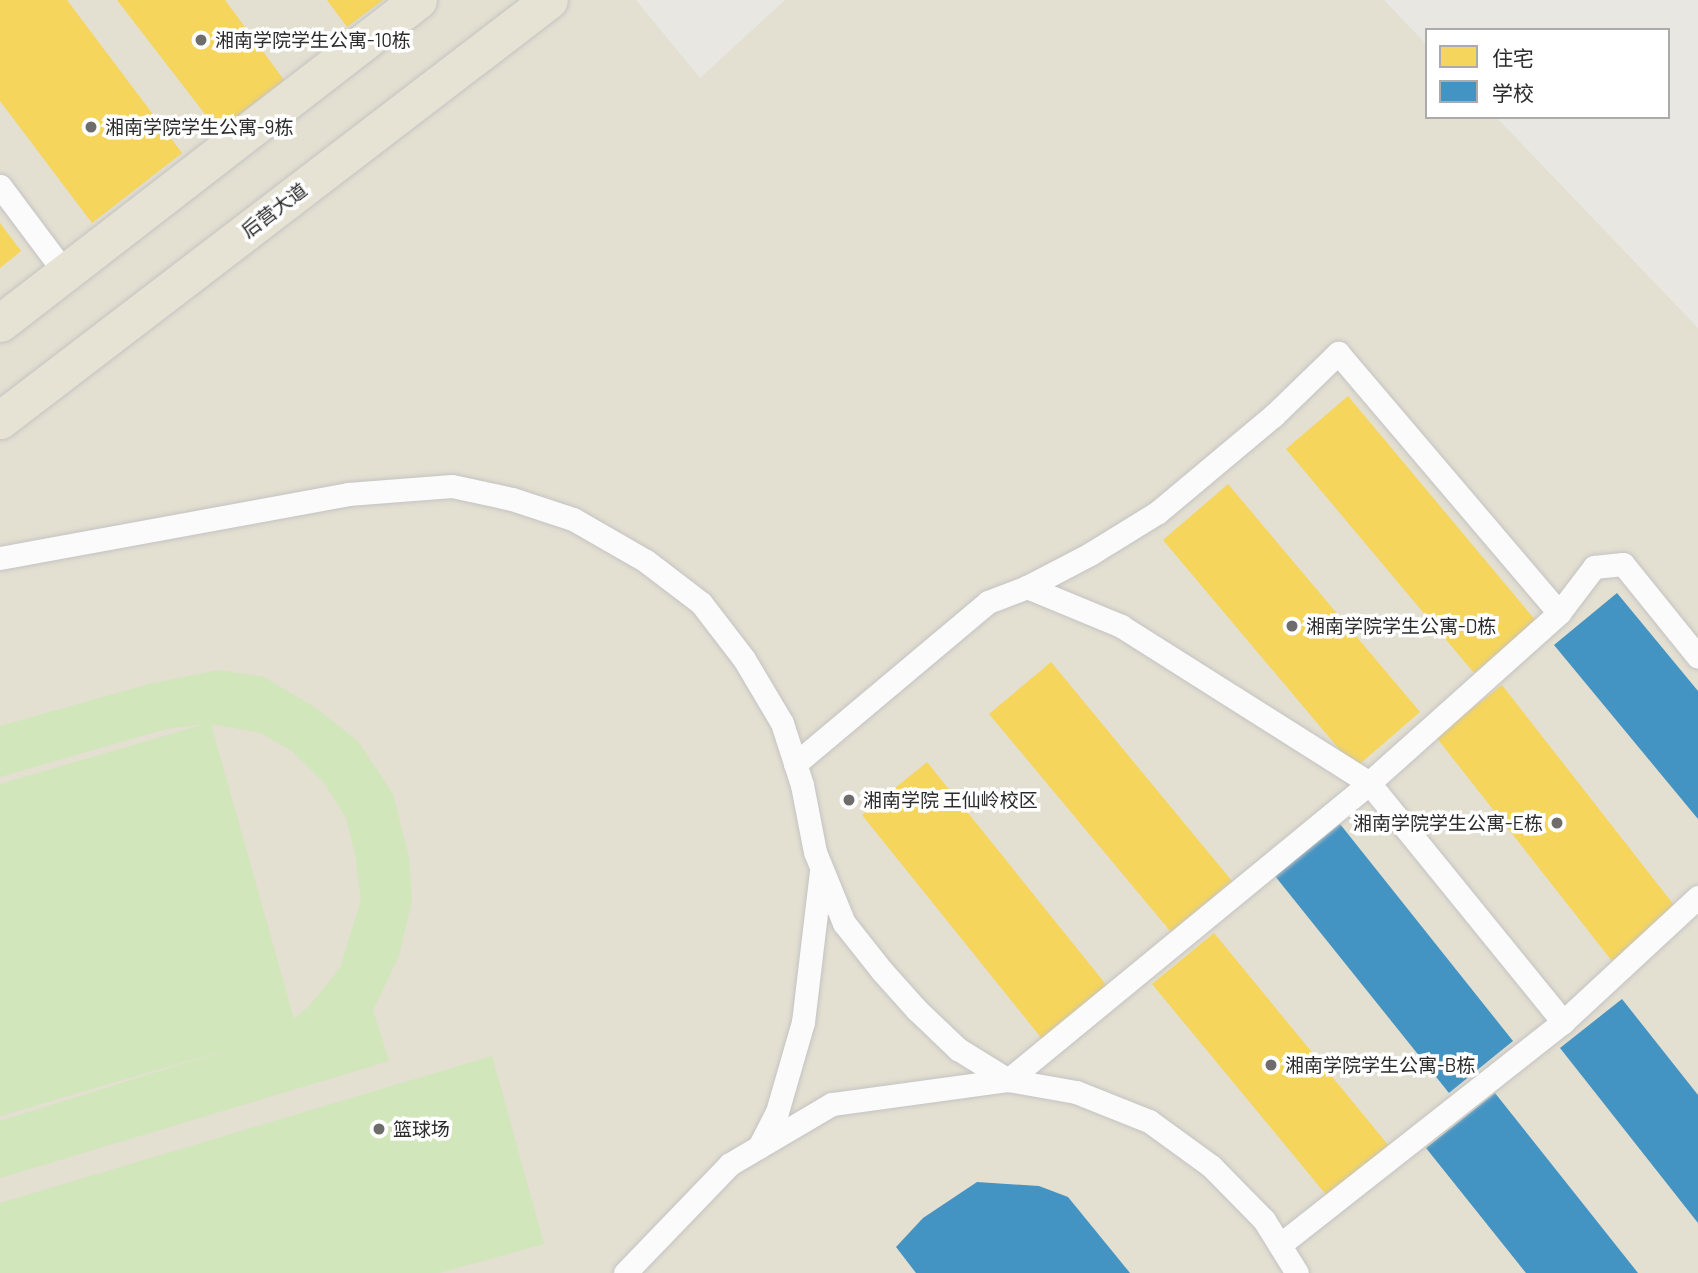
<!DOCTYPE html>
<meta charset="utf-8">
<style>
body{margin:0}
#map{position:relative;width:1698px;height:1273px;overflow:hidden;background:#e9e7e2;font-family:Barlow,"Noto Sans SC",sans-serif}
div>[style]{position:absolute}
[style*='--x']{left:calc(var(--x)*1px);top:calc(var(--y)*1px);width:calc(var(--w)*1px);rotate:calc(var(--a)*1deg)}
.education>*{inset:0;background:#e3dfd1}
.pitch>*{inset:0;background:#d2e6bc}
.homes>*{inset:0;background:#f6d55c}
.schools>*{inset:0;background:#4393c3}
.roads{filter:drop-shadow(0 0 2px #c4c3c2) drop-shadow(0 0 2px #c4c3c2)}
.minor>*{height:23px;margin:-11.5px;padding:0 11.5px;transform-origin:11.5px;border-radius:11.5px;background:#fcfbfb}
.primary>*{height:37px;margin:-18.5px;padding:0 18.5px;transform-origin:18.5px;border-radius:18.5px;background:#e6e3d5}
.dots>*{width:19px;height:19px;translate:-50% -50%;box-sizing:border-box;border:4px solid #fff;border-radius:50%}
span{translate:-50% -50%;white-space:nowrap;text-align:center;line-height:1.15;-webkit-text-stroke:7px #fff;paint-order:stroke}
.poi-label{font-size:19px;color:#2c2c2c}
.left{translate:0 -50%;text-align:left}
.right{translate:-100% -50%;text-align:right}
.street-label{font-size:19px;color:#2c2c2c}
.legend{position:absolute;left:1425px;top:28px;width:245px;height:91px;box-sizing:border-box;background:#fff;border:2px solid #ababab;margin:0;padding:9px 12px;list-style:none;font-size:21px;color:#2c2c2c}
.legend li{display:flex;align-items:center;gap:14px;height:35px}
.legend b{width:35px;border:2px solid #ababab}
</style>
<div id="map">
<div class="education">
<div style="clip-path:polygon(0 0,636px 0,700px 78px,785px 0,1384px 0,1427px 45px,1427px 117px,1496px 117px,1698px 328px,1698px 1273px,0 1273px)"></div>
</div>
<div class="pitch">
<div style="clip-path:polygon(evenodd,219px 670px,264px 677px,316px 708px,358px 741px,393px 794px,409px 858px,412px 900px,399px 956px,373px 1010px,389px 1061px,0 1178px,0 1121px,239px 1046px,0 1116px,0 784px,205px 724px,166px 729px,0 777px,0 726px,149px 684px,219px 670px,211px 724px,261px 733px,293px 752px,324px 783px,346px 818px,355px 854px,361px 900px,340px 968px,309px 1006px,294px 1019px,211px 724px)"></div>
<div style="clip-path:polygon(492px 1056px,544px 1244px,439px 1273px,0 1273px,0 1203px)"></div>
</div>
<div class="homes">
<div style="clip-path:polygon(0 0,67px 0,182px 153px,92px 223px,0 101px)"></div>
<div style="clip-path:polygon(117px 0,225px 0,284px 80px,218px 131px)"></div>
<div style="clip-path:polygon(327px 0,383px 0,347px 27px)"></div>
<div style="clip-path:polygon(0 223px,21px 251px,0 268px)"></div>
<div style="clip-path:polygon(1348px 396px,1536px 621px,1474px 673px,1286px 449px)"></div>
<div style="clip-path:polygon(1228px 484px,1420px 712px,1355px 768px,1163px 540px)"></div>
<div style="clip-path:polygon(1051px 662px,1232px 881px,1171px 932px,989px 714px)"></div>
<div style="clip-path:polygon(1502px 685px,1677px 909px,1612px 961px,1436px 737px)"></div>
<div style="clip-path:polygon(927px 762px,1108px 987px,1043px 1040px,862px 815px)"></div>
<div style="clip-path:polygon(1214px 933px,1389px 1146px,1328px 1197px,1152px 984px)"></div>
</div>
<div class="schools">
<div style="clip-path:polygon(1617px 593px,1698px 691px,1698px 819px,1554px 645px)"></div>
<div style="clip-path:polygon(1340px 824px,1513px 1041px,1449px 1093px,1275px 876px)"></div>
<div style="clip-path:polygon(1622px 999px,1698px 1095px,1698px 1223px,1560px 1048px)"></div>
<div style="clip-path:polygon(1495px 1093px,1638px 1273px,1526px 1273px,1426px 1148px)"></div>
<div style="clip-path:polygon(977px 1182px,1039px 1186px,1068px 1197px,1130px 1273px,916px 1273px,896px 1247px,923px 1218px)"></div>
</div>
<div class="roads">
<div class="minor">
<div style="--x:0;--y:186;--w:109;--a:53.2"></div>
<div style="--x:0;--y:558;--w:354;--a:-10.4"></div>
<div style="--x:348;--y:494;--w:104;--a:-4.4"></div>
<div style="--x:452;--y:486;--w:61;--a:12.2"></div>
<div style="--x:512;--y:499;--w:64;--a:18.2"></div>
<div style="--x:573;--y:519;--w:84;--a:29.9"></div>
<div style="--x:646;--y:561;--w:69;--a:37.4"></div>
<div style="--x:701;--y:603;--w:71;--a:52.5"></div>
<div style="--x:744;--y:659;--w:74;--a:59.3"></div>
<div style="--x:782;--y:723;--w:65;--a:72.1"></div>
<div style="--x:802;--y:785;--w:68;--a:79"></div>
<div style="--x:815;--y:852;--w:77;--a:67.8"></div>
<div style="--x:844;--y:923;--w:61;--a:51.6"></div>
<div style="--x:882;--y:971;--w:52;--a:48.1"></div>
<div style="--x:917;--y:1010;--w:57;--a:43.6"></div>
<div style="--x:958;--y:1049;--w:59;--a:31.8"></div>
<div style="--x:1008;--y:1080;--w:69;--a:10"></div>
<div style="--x:1076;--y:1092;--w:79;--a:21.7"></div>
<div style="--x:1149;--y:1121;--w:77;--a:36"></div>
<div style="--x:1211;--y:1166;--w:76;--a:45.5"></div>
<div style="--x:1264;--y:1220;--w:62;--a:58.1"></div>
<div style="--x:1027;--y:587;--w:71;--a:-27.6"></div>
<div style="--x:1090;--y:554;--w:80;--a:-31.7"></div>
<div style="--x:1158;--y:512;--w:150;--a:-39.9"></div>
<div style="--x:1273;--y:416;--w:91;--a:-44.1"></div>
<div style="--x:1338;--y:353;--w:341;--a:49.6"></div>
<div style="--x:795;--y:764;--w:252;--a:-40"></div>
<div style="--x:988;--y:602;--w:42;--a:-21"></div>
<div style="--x:1027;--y:587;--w:102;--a:22.5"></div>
<div style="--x:1121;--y:626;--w:294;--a:32.3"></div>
<div style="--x:1369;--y:783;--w:308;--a:50.9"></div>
<div style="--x:1563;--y:1022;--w:360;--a:141.8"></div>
<div style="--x:1563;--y:1022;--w:184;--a:-42.8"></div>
<div style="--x:759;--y:1147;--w:39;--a:-63"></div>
<div style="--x:777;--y:1112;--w:94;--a:-73.9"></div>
<div style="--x:803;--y:1022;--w:152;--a:-83.2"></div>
<div style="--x:625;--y:1273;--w:151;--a:-46.1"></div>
<div style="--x:730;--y:1164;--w:118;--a:-30.5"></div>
<div style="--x:832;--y:1104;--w:178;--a:-7.8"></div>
<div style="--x:1008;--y:1080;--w:467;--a:-39.4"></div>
<div style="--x:1369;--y:783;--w:255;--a:-41.8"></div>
<div style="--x:1559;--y:613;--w:58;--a:-52.7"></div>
<div style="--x:1594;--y:567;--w:29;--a:-6"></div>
<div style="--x:1623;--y:564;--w:119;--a:51.1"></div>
</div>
<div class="primary">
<div style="--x:0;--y:323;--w:528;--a:-37.69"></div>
<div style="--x:0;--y:420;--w:691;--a:-37.42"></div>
</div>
</div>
<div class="dots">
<div style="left:201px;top:40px;background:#6e6d6c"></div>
<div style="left:91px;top:127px;background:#6e6d6c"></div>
<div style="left:1292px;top:626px;background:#6e6d6c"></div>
<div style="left:849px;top:800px;background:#6e6d6c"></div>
<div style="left:1557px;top:823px;background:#6e6d6c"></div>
<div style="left:1271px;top:1065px;background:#6e6d6c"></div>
<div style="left:379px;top:1129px;background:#6e6d6c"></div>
</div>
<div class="poi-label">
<span class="left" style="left:215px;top:40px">湘南学院学生公寓-10栋</span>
<span class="left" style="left:105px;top:127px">湘南学院学生公寓-9栋</span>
<span class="left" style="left:1306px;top:626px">湘南学院学生公寓-D栋</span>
<span class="left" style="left:863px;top:800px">湘南学院 王仙岭校区</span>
<span class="right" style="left:1543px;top:823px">湘南学院学生公寓-E栋</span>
<span class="left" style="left:1285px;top:1065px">湘南学院学生公寓-B栋</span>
<span class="left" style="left:393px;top:1129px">篮球场</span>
</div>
<div class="street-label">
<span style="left:274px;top:210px;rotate:-37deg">后营大道</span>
</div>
<ul class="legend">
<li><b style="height:19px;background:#f6d55c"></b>住宅</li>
<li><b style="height:19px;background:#4393c3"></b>学校</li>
</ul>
</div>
